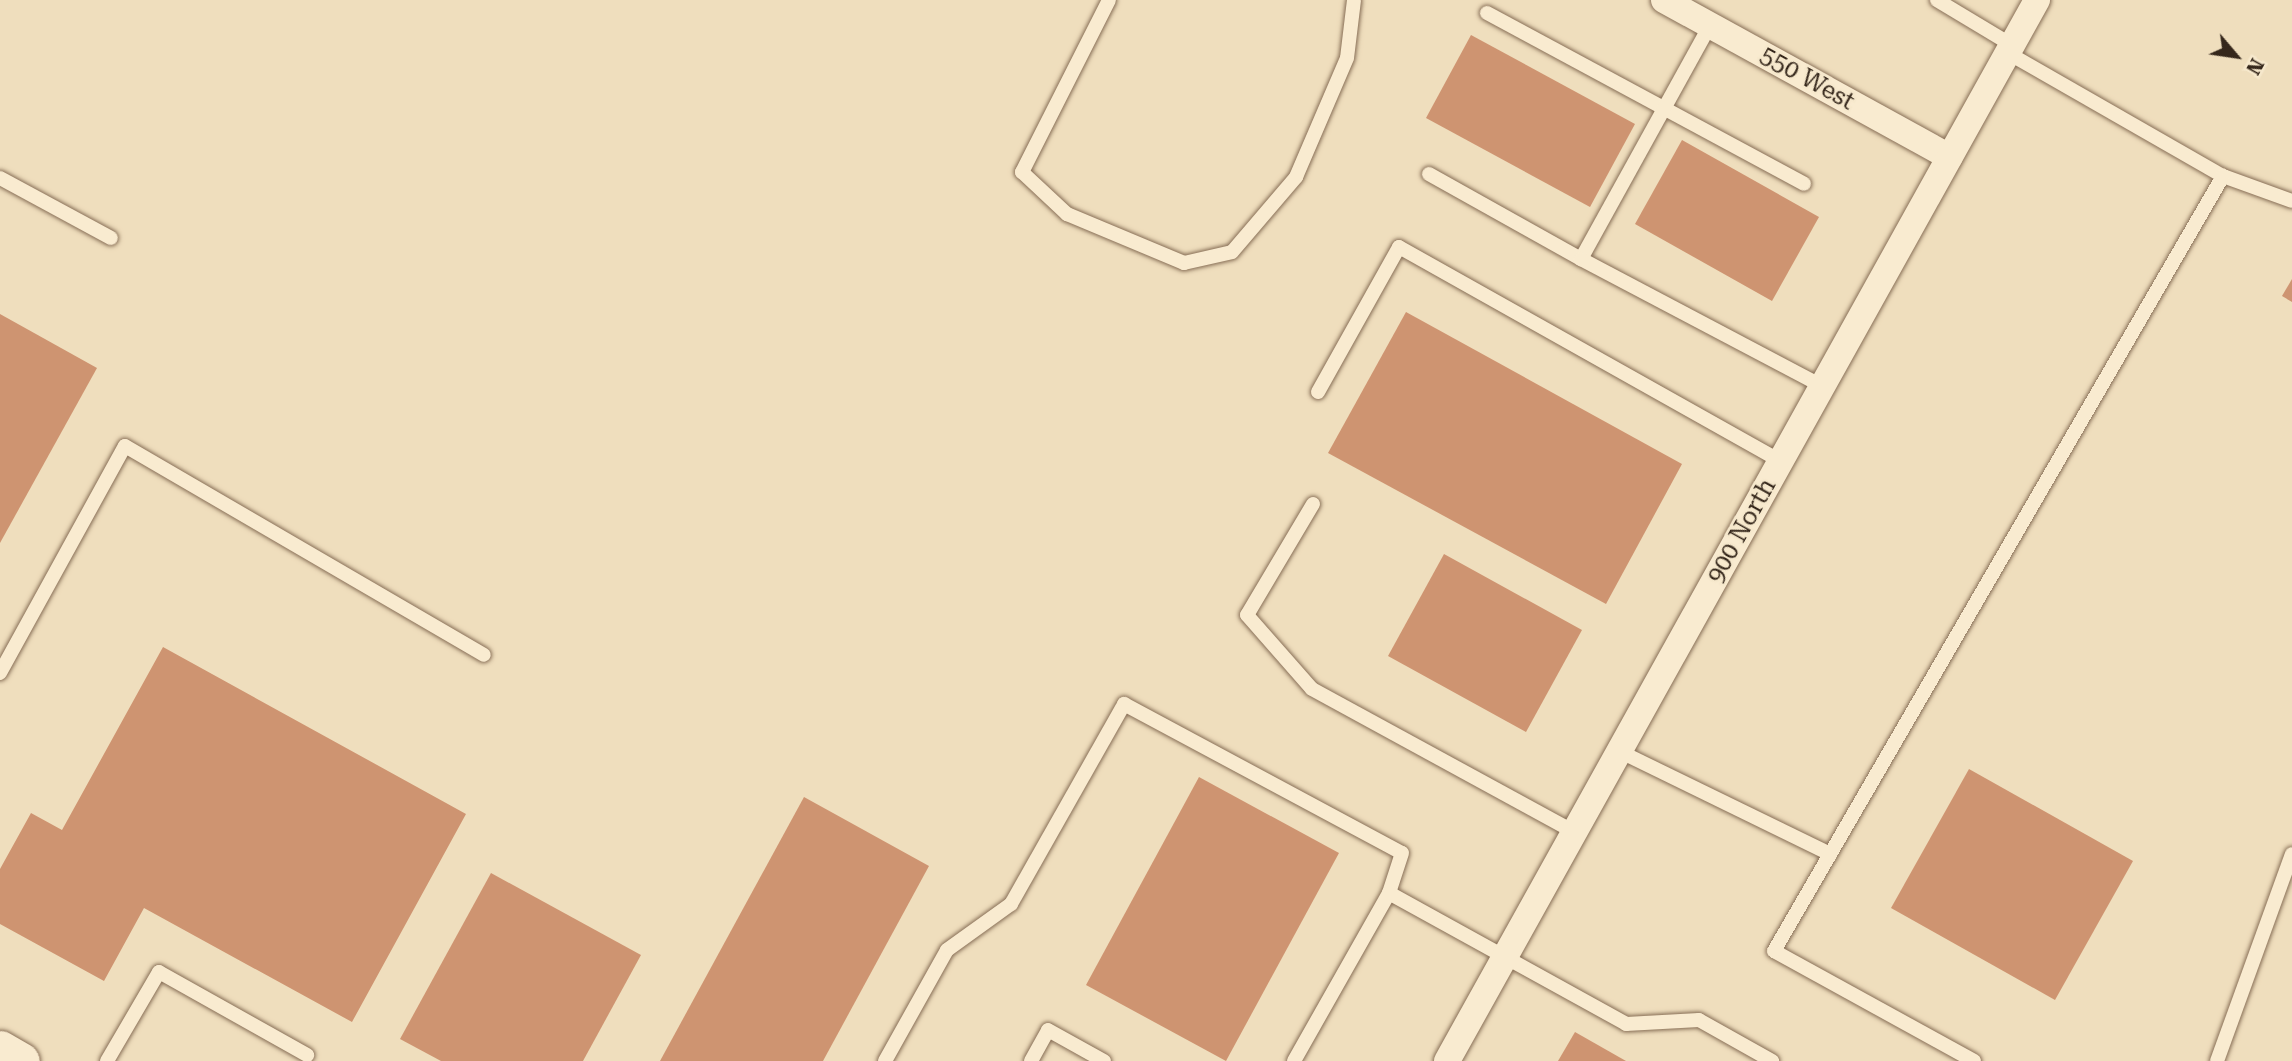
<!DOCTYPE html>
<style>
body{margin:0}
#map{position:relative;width:2292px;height:1061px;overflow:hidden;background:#efdebd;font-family:"Roboto Serif",serif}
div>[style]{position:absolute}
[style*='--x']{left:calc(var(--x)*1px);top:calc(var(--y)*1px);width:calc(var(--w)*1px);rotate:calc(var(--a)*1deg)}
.building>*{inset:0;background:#ce9471}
.roads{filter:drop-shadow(0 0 2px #876e56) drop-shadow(0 0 2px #876e56)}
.lane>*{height:14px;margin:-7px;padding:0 7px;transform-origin:7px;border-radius:7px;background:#f9ebd0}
.street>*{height:26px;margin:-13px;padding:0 13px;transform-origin:13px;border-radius:13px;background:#f9ebd0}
.secondary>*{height:37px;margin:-18.5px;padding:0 18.5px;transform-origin:18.5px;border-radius:18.5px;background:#f9ebd0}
span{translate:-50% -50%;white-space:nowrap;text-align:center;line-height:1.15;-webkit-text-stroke:5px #f6e8cc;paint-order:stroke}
.street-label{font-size:24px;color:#35271b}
.north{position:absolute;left:2201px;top:21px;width:70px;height:70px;-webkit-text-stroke:5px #f6e8cc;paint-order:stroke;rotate:119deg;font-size:19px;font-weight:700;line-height:28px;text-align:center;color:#35271b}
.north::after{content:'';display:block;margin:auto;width:24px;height:32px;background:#35271b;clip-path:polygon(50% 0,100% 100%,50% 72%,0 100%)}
</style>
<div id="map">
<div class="building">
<div style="clip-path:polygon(1471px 35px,1635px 124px,1590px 207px,1426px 118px)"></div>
<div style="clip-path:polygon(1682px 140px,1819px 217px,1772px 301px,1635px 224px)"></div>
<div style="clip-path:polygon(2292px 279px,2292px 302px,2282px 296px)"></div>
<div style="clip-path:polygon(1406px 312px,1682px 464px,1606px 604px,1328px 453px)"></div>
<div style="clip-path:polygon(0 314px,97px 368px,0 543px)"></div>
<div style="clip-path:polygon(1444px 554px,1582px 630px,1526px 732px,1388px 656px)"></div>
<div style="clip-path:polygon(163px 647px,466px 814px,352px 1022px,144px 908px,104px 981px,0 924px,0 869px,31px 813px,62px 830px)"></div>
<div style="clip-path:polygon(1969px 769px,2133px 861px,2055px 1000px,1891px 908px)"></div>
<div style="clip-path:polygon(1199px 777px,1339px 853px,1226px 1061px,1086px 985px)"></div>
<div style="clip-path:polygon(804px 797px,929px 866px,823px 1061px,660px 1061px)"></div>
<div style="clip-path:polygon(491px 873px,641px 955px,583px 1061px,441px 1061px,400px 1039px)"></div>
<div style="clip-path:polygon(1575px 1032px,1626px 1061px,1558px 1061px)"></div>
</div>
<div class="roads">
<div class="lane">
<div style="--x:1109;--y:0;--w:193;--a:116.8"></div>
<div style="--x:1022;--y:172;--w:62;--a:43"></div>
<div style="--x:1067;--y:214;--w:127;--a:22.7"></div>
<div style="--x:1184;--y:263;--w:49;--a:-12.9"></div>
<div style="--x:1232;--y:252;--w:99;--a:-49.5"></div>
<div style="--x:1296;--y:177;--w:129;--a:-66.8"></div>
<div style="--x:1347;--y:58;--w:58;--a:-83.1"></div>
<div style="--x:1937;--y:0;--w:87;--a:31"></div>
<div style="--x:1487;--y:13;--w:360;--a:28.3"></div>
<div style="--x:2008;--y:53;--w:248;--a:29.8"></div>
<div style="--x:2223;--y:176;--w:73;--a:19.9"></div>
<div style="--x:1429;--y:174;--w:174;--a:29.2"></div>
<div style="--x:1581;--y:259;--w:267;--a:-61.1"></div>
<div style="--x:0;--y:178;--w:126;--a:28.4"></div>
<div style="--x:1581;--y:259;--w:272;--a:27.8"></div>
<div style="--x:1318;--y:392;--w:166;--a:-60.8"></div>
<div style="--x:1399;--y:247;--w:438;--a:29.3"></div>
<div style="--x:1313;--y:504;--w:129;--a:120.7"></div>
<div style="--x:1247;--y:615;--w:98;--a:48.7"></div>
<div style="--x:1312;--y:689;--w:298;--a:28.6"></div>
<div style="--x:0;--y:673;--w:259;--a:-61.2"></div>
<div style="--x:125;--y:446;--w:415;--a:30.2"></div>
<div style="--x:1619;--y:751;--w:235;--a:26"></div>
<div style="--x:107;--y:1061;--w:103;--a:-59.7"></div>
<div style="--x:159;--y:972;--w:170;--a:29.3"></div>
<div style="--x:885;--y:1061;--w:127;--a:-60.8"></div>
<div style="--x:947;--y:950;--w:79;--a:-35.7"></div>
<div style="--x:1011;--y:904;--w:230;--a:-60.5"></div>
<div style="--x:1124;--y:704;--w:315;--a:28.2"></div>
<div style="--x:1402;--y:853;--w:42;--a:108"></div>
<div style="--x:1389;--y:893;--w:271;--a:28.9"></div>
<div style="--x:1626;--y:1024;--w:73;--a:-3.1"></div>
<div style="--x:1699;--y:1020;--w:84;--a:29.3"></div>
<div style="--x:1031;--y:1061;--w:35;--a:-61"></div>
<div style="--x:1048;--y:1030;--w:64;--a:29"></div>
<div style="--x:1294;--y:1061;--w:193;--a:-60.5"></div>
<div style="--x:1974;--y:1061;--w:228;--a:-151.2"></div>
<div style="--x:1774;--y:951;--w:896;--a:-59.91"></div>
<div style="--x:2217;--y:1061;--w:220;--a:-70.1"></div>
</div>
<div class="street">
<div style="--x:1664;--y:0;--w:326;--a:28.8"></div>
<div style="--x:1447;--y:1061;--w:1214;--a:-60.92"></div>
</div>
<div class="secondary">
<div style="--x:0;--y:1049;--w:24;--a:30"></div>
</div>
</div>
<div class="street-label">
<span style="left:1807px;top:79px;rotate:29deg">550 West</span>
<span style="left:1742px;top:531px;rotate:-61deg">900 North</span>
</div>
<div class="north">N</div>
</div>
